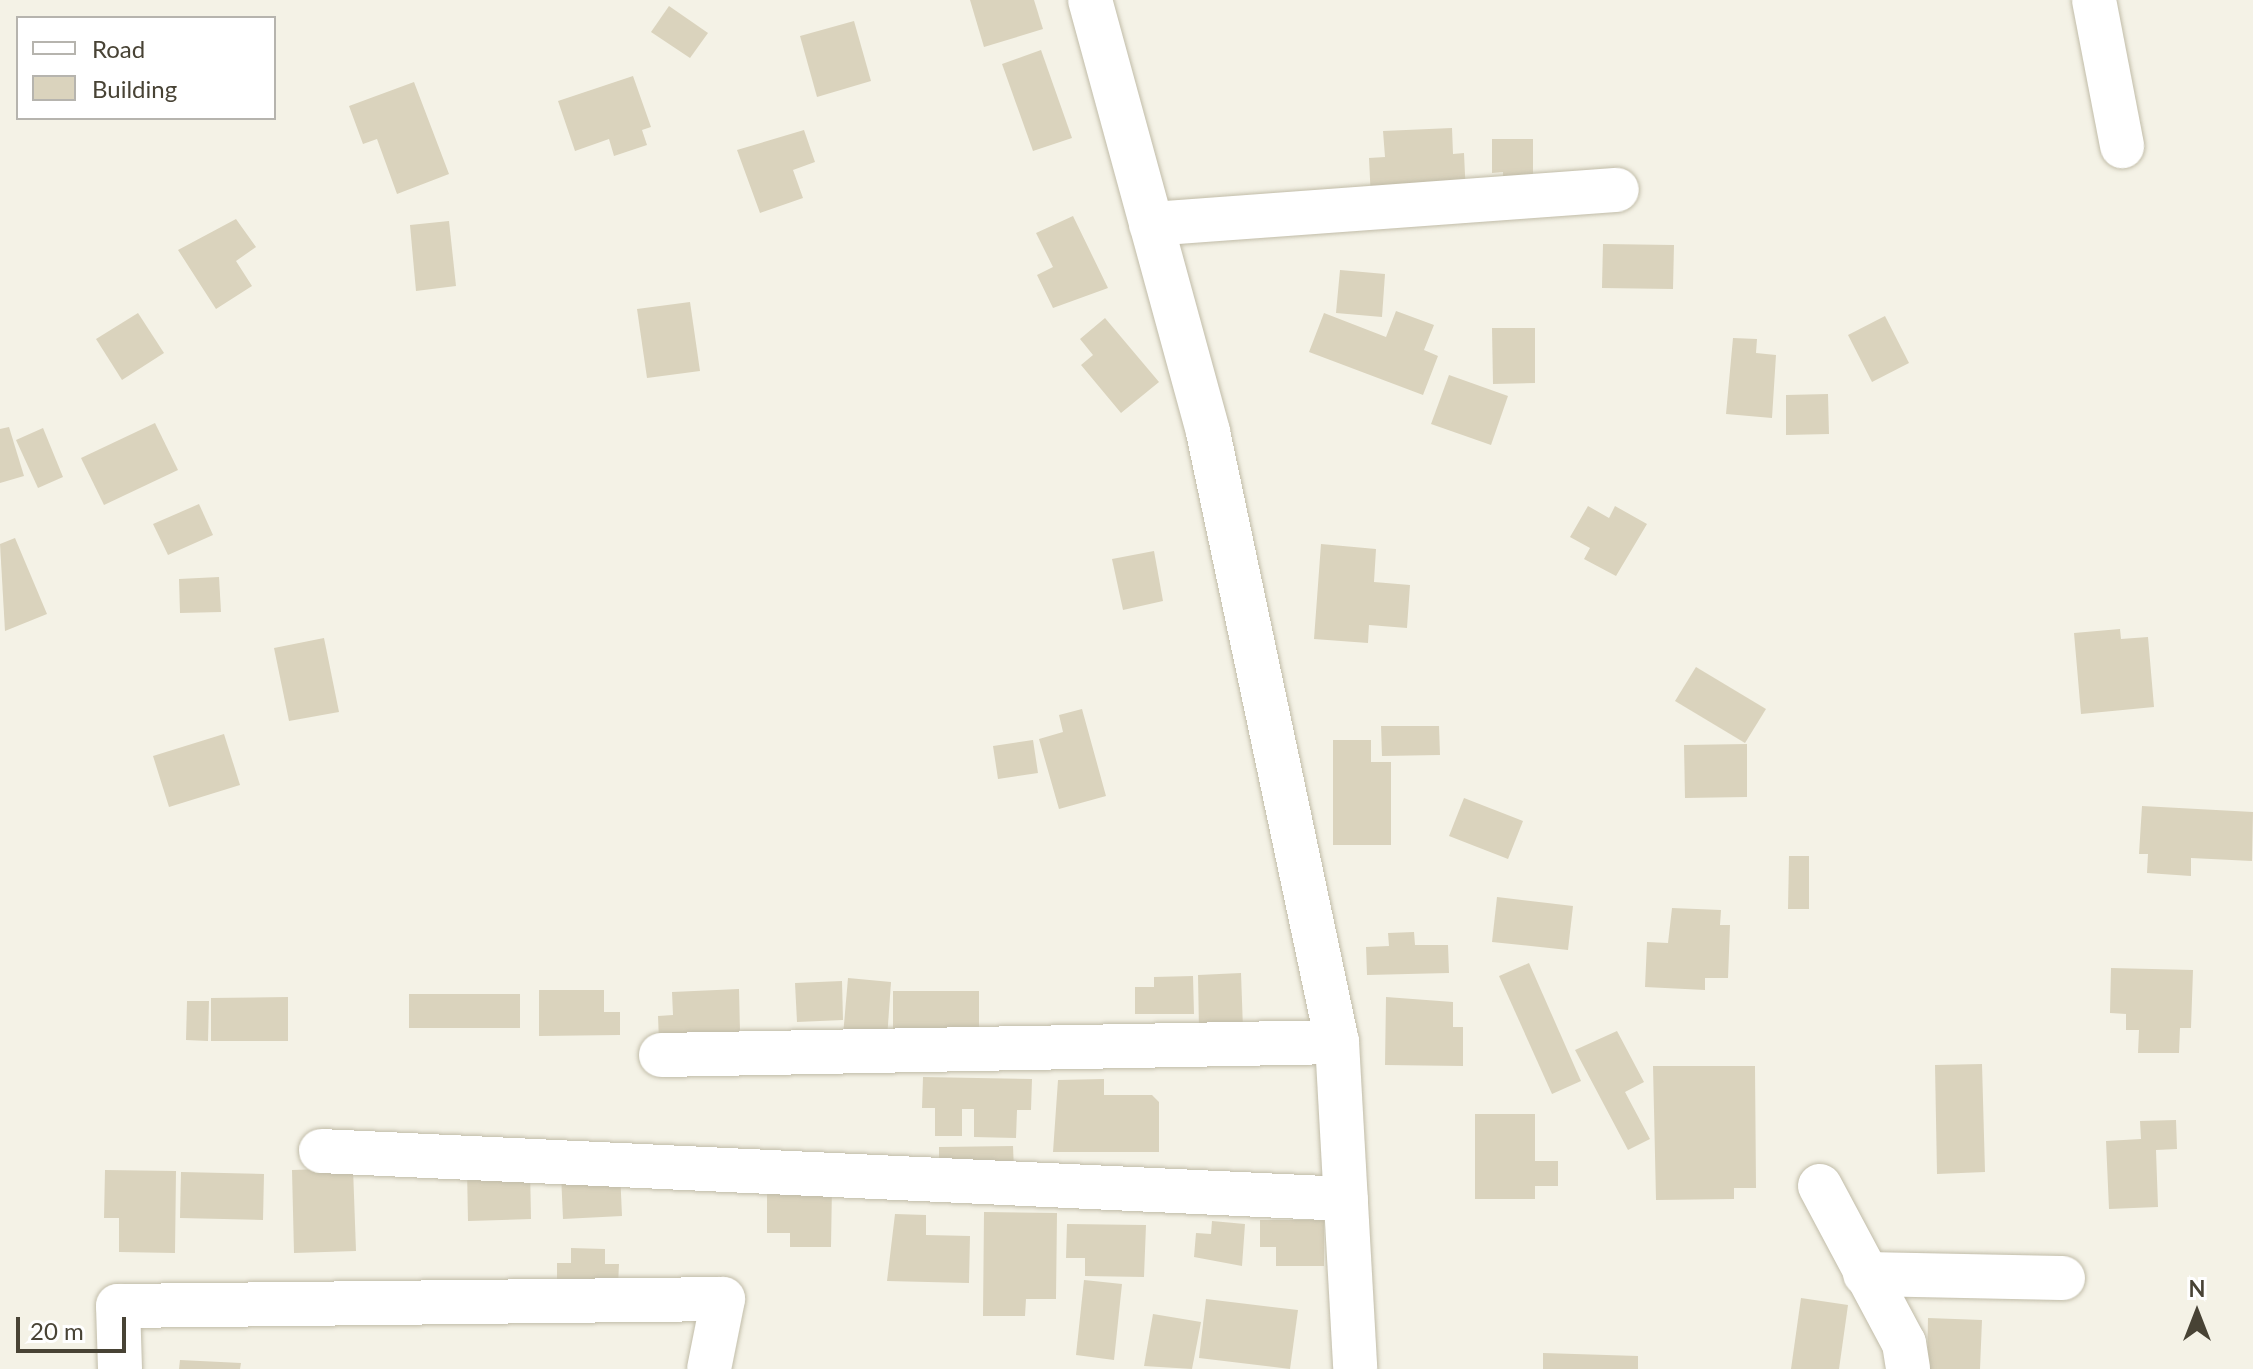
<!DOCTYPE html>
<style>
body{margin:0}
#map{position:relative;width:2253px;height:1369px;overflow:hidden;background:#f4f2e6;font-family:Lato,sans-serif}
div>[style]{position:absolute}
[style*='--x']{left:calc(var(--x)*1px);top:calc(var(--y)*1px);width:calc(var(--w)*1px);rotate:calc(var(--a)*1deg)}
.building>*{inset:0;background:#dad3bd}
.roads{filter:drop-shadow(0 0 2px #c1bca8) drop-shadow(0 0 2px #c1bca8)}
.street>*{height:44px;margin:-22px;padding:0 22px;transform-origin:22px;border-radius:22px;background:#fff}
span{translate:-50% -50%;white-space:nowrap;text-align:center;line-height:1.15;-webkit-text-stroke:6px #fff;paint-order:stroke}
.legend{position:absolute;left:16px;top:16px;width:260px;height:104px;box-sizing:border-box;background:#fff;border:2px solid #b6b4ae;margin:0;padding:10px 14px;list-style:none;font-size:24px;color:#484335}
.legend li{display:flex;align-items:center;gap:16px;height:40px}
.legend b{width:40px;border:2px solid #b6b4ae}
.north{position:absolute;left:2157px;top:1273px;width:80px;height:80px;-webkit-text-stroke:6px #fff;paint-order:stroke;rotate:0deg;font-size:22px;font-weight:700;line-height:32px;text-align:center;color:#484335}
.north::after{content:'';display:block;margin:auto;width:28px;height:36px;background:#484335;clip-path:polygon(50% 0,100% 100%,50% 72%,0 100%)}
.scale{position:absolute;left:16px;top:1317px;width:110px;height:36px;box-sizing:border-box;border:4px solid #484335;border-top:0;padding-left:10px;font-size:24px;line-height:28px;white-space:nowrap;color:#484335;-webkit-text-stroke:6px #fff;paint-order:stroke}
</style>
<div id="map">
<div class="building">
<div style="clip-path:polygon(970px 0,1034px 0,1043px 29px,984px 47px)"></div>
<div style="clip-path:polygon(669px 6px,708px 33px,690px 58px,651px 32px)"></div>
<div style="clip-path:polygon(854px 21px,871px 81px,817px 97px,800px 36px)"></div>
<div style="clip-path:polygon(1041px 50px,1072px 138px,1033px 151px,1002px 64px)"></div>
<div style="clip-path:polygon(633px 76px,651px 127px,642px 130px,647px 145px,614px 156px,609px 139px,575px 151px,558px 101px)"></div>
<div style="clip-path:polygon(414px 82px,449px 174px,397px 194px,377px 139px,363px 144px,349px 106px)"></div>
<div style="clip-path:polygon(1452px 128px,1453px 154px,1464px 153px,1466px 196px,1371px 200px,1369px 158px,1385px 157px,1383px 131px)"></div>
<div style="clip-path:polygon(804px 130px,815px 162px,793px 170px,803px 198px,760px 213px,737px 150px)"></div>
<div style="clip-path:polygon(1492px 139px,1533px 139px,1533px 191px,1503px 192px,1503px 172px,1492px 173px)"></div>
<div style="clip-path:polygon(1073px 216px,1108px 288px,1053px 308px,1037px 275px,1053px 267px,1036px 233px)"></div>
<div style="clip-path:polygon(236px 219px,256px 247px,236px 261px,252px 286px,216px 309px,178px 250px)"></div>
<div style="clip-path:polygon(449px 221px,456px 286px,416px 291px,410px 225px)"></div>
<div style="clip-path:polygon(1603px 244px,1674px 245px,1673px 289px,1602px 288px)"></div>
<div style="clip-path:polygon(1340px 270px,1385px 274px,1382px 317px,1336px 313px)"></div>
<div style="clip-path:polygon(690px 302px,700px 371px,647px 378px,637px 309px)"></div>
<div style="clip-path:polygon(1396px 311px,1434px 325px,1424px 350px,1438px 356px,1423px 395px,1309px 352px,1324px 313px,1386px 337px)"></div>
<div style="clip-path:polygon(138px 313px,164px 353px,122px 380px,96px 339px)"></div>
<div style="clip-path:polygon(1885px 316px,1909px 363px,1872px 382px,1848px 335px)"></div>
<div style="clip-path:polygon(1105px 318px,1159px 382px,1121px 413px,1081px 365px,1093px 355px,1080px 339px)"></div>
<div style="clip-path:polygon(1492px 328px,1535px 328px,1535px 383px,1493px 384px)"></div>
<div style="clip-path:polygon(1733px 338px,1757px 339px,1756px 353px,1776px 355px,1772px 418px,1726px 414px)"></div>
<div style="clip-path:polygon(1449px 375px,1508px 396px,1491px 445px,1431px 424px)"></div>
<div style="clip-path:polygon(1828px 394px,1829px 434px,1786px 435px,1786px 395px)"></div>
<div style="clip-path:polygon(155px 423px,178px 470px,104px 505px,81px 458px)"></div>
<div style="clip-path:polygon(9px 427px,24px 476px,0 483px,0 429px)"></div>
<div style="clip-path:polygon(43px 428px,63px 477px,38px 488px,16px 440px)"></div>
<div style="clip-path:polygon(199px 504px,213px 535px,168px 555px,153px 524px)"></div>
<div style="clip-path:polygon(1588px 506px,1609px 518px,1615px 506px,1647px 524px,1616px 576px,1584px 559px,1590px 548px,1570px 537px)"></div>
<div style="clip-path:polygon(15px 538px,47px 614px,5px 631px,0 544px)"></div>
<div style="clip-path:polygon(1321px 544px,1376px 549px,1374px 582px,1410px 585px,1407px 628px,1369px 625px,1368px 643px,1314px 639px)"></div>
<div style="clip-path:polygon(1154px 551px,1163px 601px,1123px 610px,1112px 559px)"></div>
<div style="clip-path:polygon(219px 577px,221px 612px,180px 613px,179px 579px)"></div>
<div style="clip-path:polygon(2120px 629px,2121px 639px,2148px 637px,2154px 707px,2081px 714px,2074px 633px)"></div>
<div style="clip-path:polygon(324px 638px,339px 712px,289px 721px,274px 648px)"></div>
<div style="clip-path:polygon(1696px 667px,1766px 709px,1745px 743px,1675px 701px)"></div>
<div style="clip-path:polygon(1082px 709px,1106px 796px,1059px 809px,1039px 739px,1063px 732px,1059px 715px)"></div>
<div style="clip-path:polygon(1381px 726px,1439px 726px,1440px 755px,1382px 756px)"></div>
<div style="clip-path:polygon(224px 734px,240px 785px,169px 807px,153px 756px)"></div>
<div style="clip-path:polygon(1033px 740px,1038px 773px,998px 779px,993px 746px)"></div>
<div style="clip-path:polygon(1333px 740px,1371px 740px,1371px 762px,1391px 762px,1391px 845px,1333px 845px)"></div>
<div style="clip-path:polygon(1747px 744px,1747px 797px,1685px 798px,1684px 745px)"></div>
<div style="clip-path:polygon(1464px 798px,1523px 821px,1508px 859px,1449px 836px)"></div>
<div style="clip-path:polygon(2142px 806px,2253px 812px,2252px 861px,2191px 858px,2191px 876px,2147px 873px,2148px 854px,2139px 854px)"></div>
<div style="clip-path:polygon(1789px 856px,1809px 856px,1809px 909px,1788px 909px)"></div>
<div style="clip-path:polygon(1497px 897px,1573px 906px,1568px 950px,1492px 942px)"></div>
<div style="clip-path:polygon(1672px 908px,1721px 910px,1720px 925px,1730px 925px,1728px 978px,1705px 978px,1705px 990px,1645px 987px,1647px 942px,1668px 943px)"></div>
<div style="clip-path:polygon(1414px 932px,1415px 945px,1448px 945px,1449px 973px,1367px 975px,1366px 947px,1389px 946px,1388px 933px)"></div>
<div style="clip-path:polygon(1529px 963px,1581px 1081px,1552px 1094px,1499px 976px)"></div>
<div style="clip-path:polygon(2111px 968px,2193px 970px,2191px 1028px,2180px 1028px,2179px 1053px,2138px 1053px,2139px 1030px,2126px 1030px,2126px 1014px,2110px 1013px)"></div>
<div style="clip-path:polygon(1241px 973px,1243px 1029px,1199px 1030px,1198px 975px)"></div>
<div style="clip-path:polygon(1193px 976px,1194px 1014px,1135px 1014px,1135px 987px,1154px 987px,1154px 977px)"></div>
<div style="clip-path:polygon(848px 978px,891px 982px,887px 1039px,843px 1036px)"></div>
<div style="clip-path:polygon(842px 981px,843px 1020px,797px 1022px,795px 983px)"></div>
<div style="clip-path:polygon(739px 989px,740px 1032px,659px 1041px,658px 1016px,673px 1015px,672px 992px)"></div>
<div style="clip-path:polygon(539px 990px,604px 990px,604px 1012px,620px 1012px,620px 1035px,539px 1036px)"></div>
<div style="clip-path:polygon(893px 991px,979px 991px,979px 1031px,893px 1031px)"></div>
<div style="clip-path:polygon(409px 994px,520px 994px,520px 1028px,409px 1028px)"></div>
<div style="clip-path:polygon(288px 997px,288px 1041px,211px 1041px,211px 998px)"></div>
<div style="clip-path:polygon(1386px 997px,1453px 1002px,1453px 1027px,1463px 1027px,1463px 1066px,1385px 1065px)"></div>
<div style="clip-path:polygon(187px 1001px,209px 1001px,208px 1041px,186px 1040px)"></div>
<div style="clip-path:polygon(1617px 1031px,1644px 1082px,1625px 1092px,1650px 1139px,1628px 1150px,1575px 1050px)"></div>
<div style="clip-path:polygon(1982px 1064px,1985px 1172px,1937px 1174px,1935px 1065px)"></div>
<div style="clip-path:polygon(1653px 1066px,1755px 1066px,1756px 1188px,1734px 1188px,1734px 1199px,1656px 1200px)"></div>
<div style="clip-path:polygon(923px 1077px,1032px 1079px,1031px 1110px,1017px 1110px,1016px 1138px,974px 1137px,974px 1109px,962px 1109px,962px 1136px,935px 1136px,935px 1108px,922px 1108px)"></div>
<div style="clip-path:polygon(1104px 1079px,1104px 1095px,1152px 1095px,1159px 1102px,1159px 1152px,1053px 1152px,1058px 1080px)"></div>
<div style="clip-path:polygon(1475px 1114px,1535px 1114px,1535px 1161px,1558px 1161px,1558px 1186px,1535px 1186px,1535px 1199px,1475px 1199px)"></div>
<div style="clip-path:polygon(2176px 1120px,2177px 1149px,2156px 1150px,2158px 1207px,2109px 1209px,2106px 1141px,2141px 1139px,2140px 1121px)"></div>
<div style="clip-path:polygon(1013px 1146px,1014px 1171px,939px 1160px,939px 1147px)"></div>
<div style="clip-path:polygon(530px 1167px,531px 1219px,468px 1221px,467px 1169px)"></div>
<div style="clip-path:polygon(353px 1168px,356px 1251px,294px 1253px,292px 1170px)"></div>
<div style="clip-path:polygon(105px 1170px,176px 1171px,175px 1253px,119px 1252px,119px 1218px,104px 1218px)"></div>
<div style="clip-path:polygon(620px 1171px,622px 1216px,563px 1219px,561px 1174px)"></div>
<div style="clip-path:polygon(181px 1172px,264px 1174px,263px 1220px,180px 1218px)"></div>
<div style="clip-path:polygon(767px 1185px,832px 1186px,831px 1247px,790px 1247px,790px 1233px,767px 1233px)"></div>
<div style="clip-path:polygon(984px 1212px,1057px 1213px,1056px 1299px,1026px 1299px,1025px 1316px,983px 1316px)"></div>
<div style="clip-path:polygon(895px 1214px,926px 1215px,926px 1235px,970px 1236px,969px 1283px,887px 1281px)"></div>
<div style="clip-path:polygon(1260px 1220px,1324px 1220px,1324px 1266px,1276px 1266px,1276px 1247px,1260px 1247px)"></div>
<div style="clip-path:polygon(1212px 1221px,1245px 1224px,1242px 1266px,1194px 1257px,1196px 1233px,1211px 1234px)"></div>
<div style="clip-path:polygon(1067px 1224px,1146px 1225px,1144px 1277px,1085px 1276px,1085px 1258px,1066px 1258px)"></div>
<div style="clip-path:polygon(571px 1248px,605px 1249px,605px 1264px,619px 1264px,618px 1286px,557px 1286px,557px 1263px,571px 1263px)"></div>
<div style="clip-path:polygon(1084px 1280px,1122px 1284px,1114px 1360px,1076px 1355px)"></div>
<div style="clip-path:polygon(1801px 1298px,1848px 1305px,1839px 1369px,1791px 1369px)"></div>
<div style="clip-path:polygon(1206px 1299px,1298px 1310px,1290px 1369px,1199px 1358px)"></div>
<div style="clip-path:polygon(1153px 1314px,1201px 1322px,1192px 1369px,1144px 1366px)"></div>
<div style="clip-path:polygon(1928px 1318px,1982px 1320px,1980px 1369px,1927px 1369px)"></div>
<div style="clip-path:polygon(1543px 1353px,1638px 1356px,1638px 1369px,1543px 1369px)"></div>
<div style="clip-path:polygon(180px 1360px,241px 1363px,240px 1369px,179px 1369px)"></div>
</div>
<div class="roads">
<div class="street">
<div style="--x:1090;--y:0;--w:448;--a:74.7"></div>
<div style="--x:1208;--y:432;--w:623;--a:78.06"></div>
<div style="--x:1337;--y:1042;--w:327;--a:86.8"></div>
<div style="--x:2094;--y:0;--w:149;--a:79.1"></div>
<div style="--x:1151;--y:224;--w:467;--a:-4.2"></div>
<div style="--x:661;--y:1055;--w:676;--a:-1.1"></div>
<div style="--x:321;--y:1151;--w:1026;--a:2.68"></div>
<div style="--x:1820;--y:1186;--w:178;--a:61.9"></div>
<div style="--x:1904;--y:1343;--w:26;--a:81"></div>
<div style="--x:1865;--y:1274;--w:198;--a:1.2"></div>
<div style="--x:120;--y:1369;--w:63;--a:-91.8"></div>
<div style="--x:118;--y:1306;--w:605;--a:-0.66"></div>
<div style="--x:723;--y:1299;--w:71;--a:101.3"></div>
</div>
</div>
<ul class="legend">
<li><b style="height:10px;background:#fff"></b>Road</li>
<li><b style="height:22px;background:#dad3bd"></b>Building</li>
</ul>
<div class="north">N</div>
<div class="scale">20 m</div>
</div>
